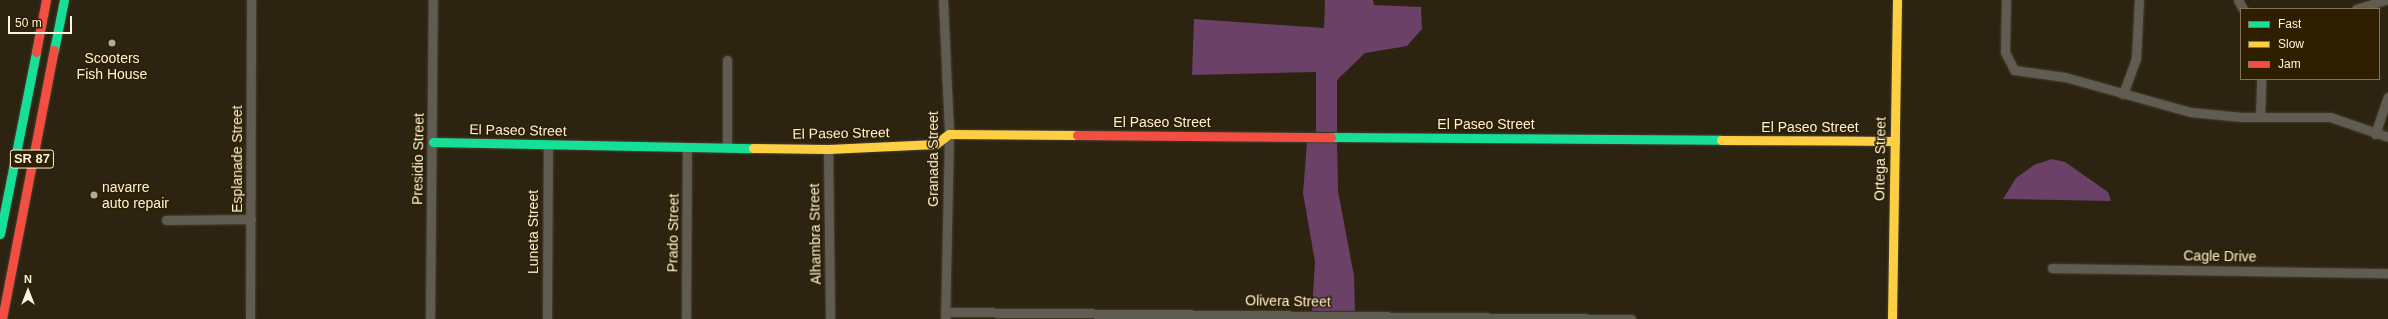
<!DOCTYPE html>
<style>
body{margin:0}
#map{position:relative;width:2388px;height:319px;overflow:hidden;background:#2c2411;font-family:Helvetica,sans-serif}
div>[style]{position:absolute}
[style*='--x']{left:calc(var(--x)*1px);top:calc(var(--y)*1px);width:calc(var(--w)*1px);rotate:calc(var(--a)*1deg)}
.forest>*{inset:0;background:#6b4168}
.roads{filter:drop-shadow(0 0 1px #474030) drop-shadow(0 0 1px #474030)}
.street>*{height:9px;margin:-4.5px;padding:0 4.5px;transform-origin:4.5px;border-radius:4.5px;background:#615c52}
.fast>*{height:9px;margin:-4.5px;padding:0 4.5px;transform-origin:4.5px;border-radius:4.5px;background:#16e098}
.slow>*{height:9px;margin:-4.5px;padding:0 4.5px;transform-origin:4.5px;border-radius:4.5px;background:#ffcf43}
.jam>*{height:9px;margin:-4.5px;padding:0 4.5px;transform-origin:4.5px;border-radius:4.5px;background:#f24e42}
.dots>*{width:11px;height:11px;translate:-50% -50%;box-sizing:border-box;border:2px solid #2d1f00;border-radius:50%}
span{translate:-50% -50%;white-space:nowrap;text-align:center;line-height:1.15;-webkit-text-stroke:3px #2d1f00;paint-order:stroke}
.shield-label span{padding:1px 3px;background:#2d1f00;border:1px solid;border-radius:3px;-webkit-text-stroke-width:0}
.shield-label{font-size:13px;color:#fdf2da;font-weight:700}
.poi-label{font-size:14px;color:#fdf2da}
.left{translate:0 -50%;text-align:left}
.street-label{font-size:14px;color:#fdf2da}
.legend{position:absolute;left:2240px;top:8px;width:140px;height:72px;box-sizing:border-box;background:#2d1f00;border:1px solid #807357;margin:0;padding:5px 7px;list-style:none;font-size:12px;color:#fdf2da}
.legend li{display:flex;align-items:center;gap:8px;height:20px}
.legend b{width:20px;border:1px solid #807357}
.north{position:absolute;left:8px;top:271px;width:40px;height:40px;-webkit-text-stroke:3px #2d1f00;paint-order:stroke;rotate:0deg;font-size:11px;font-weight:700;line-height:16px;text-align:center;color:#fdf2da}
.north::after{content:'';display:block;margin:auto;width:14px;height:18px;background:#fdf2da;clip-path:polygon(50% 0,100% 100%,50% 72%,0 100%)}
.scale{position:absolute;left:8px;top:16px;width:64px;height:18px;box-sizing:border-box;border:2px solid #fdf2da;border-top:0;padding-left:5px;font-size:12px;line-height:14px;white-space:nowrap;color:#fdf2da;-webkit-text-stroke:3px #2d1f00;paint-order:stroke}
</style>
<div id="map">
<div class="forest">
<div style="clip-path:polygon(1325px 0,1373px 0,1374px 5px,1421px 7px,1422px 29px,1407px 46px,1365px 53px,1337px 80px,1337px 132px,1316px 132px,1316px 72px,1192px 75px,1194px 19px,1324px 28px)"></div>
<div style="clip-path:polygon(1307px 142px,1337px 142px,1338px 191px,1354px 276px,1355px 311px,1312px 311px,1315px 262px,1303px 193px)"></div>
<div style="clip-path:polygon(2052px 159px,2065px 162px,2108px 192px,2111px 201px,2003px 199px,2016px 178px,2034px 165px)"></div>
</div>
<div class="roads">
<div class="street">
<div style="--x:943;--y:0;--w:134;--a:87.4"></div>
<div style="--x:949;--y:134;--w:185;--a:91.2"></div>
<div style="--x:2006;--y:0;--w:52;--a:91.1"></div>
<div style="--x:2005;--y:52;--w:20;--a:63"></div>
<div style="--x:2014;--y:70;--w:51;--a:7.8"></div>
<div style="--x:2065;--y:77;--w:130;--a:15.6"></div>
<div style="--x:2190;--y:112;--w:52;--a:5.5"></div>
<div style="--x:2242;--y:117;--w:88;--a:0"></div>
<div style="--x:2330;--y:117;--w:61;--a:19"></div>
<div style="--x:2238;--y:0;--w:10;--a:61"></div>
<div style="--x:2356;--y:9;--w:30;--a:-17"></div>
<div style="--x:727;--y:60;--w:88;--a:90"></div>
<div style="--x:2123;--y:94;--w:37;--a:-70"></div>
<div style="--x:2136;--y:59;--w:59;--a:-87.1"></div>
<div style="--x:2260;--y:116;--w:37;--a:-88"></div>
<div style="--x:2375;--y:134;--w:39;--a:-71"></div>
<div style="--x:828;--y:149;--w:170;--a:89.3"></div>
<div style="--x:166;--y:220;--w:85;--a:-0.7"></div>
<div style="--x:2052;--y:268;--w:336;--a:0.9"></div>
<div style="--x:945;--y:312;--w:686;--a:0.58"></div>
<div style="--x:250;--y:319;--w:319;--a:-89.8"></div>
<div style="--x:430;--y:319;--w:319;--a:-89.5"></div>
<div style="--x:547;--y:319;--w:174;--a:-89.7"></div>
<div style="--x:686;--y:319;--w:172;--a:-89.7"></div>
</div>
<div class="fast">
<div style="--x:54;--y:50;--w:51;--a:-78.7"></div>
<div style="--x:1331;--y:137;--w:390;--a:0.4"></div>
<div style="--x:433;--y:142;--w:320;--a:1.1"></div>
<div style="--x:0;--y:234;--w:186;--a:-78.8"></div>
</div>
<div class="slow">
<div style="--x:1721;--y:140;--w:174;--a:0.3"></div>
<div style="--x:753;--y:148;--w:75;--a:0.8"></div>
<div style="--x:828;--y:149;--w:108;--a:-2.7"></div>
<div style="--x:936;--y:144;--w:16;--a:-38"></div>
<div style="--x:949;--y:134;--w:128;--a:0.4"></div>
<div style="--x:1892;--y:319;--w:319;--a:-89.1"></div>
</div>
<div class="jam">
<div style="--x:36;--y:52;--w:53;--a:-79.1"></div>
<div style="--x:1077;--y:135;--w:254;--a:0.5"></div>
<div style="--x:2;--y:319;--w:274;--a:-79.1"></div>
</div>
</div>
<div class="dots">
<div style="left:112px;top:43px;background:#b4aa94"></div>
<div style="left:94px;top:195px;background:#b4aa94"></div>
</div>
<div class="shield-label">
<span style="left:32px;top:159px">SR 87</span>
</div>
<div class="poi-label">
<span style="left:112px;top:66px">Scooters<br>Fish House</span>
<span class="left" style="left:102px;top:195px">navarre<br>auto repair</span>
</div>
<div class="street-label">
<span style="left:1162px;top:122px">El Paseo Street</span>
<span style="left:1486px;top:124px">El Paseo Street</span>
<span style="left:1810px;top:127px">El Paseo Street</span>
<span style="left:518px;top:130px;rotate:1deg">El Paseo Street</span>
<span style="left:841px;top:133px;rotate:-1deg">El Paseo Street</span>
<span style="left:237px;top:159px;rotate:-90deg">Esplanade Street</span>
<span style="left:418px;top:159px;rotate:-89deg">Presidio Street</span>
<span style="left:933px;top:159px;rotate:-90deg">Granada Street</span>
<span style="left:1880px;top:159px;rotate:-89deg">Ortega Street</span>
<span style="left:533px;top:232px;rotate:-90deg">Luneta Street</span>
<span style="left:673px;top:233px;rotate:-89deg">Prado Street</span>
<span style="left:815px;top:234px;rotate:-91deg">Alhambra Street</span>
<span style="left:2220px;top:256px;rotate:1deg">Cagle Drive</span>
<span style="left:1288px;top:301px;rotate:1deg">Olivera Street</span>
</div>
<ul class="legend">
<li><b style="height:5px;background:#16e098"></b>Fast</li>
<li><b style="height:5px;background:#ffcf43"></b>Slow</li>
<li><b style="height:5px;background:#f24e42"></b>Jam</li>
</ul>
<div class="north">N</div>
<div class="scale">50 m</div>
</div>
